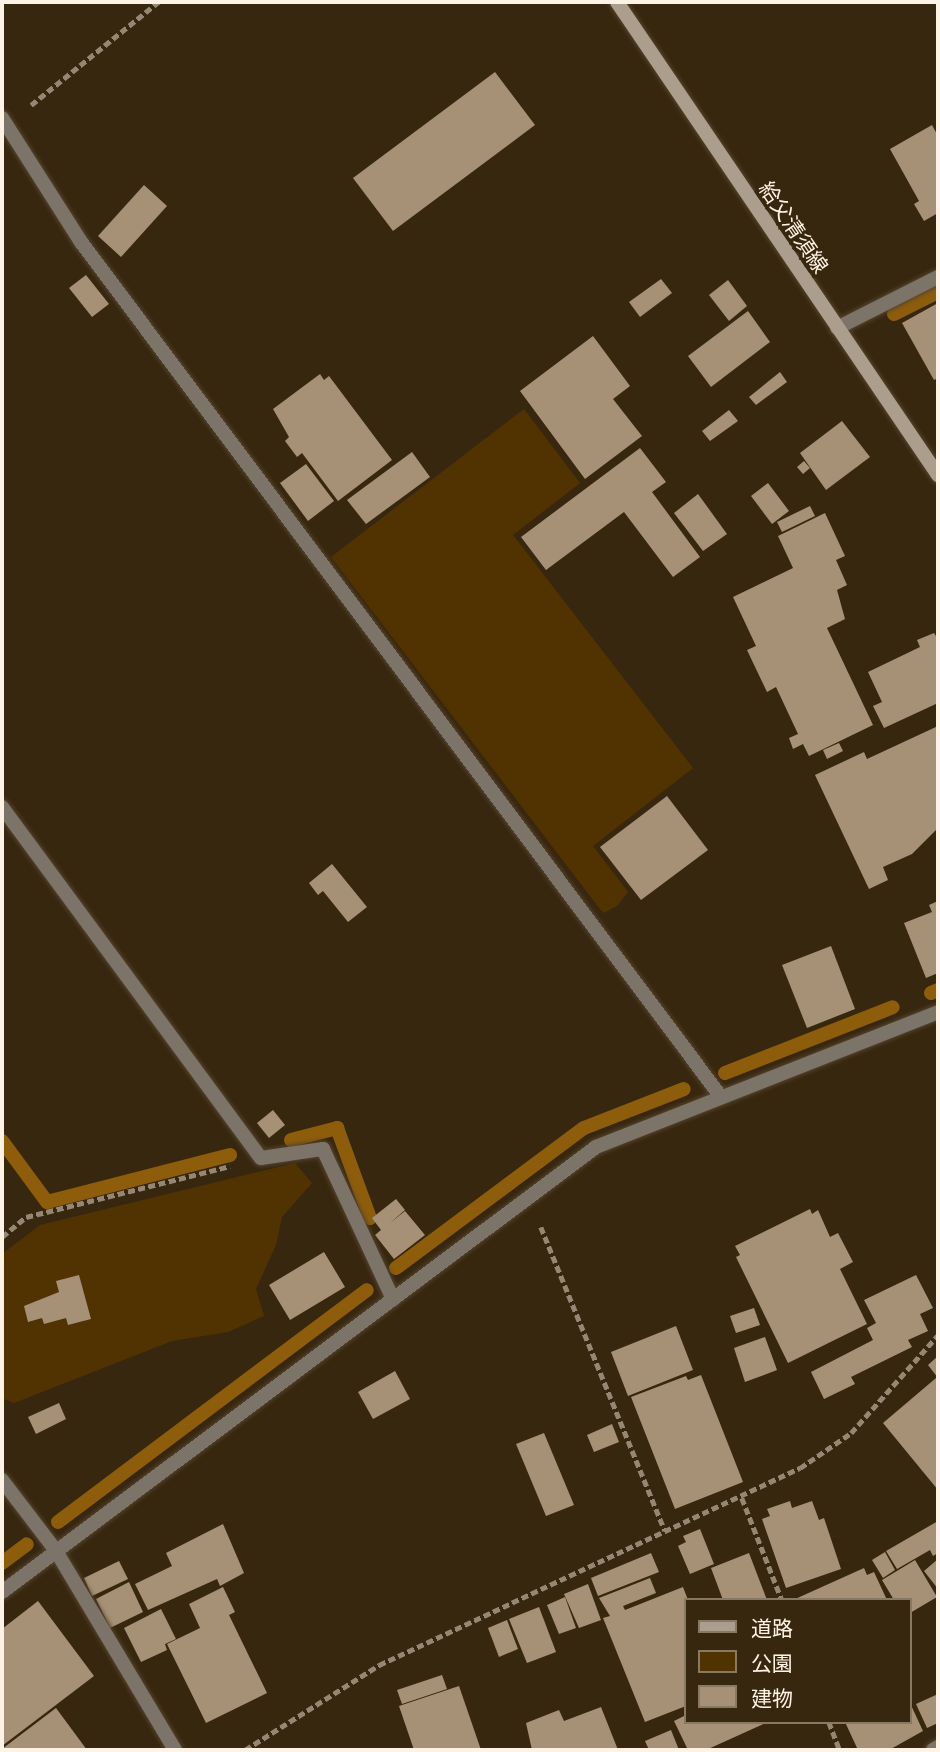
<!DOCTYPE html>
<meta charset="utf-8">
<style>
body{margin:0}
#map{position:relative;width:940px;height:1752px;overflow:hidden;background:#38270f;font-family:Ubuntu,"Noto Sans JP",sans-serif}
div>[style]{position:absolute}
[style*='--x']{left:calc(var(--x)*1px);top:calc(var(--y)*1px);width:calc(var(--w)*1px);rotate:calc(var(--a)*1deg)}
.green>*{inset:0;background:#513302}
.stream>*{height:14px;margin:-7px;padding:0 7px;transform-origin:7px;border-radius:7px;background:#8d5d0c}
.building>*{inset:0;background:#a69176}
.path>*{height:4.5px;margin-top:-2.25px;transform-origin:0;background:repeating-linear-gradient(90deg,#968774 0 7px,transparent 0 10.5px)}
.roads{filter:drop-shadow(0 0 2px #54442d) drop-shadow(0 0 2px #54442d)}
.minor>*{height:14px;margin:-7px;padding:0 7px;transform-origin:7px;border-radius:7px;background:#7d7469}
.secondary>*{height:14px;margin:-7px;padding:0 7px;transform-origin:7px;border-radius:7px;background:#ac9e8c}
span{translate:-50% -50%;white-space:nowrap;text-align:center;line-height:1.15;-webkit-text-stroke:7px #38270f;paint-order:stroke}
.street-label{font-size:21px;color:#fef3e4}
.frame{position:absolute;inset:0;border:4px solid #fef3e4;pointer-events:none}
.legend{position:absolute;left:684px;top:1598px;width:228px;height:126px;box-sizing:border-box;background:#38270f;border:2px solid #877964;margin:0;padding:9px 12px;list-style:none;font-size:21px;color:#fef3e4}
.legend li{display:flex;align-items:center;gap:14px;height:35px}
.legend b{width:35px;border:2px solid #877964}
</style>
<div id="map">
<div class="green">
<div style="clip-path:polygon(524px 409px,580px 483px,513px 535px,693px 768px,593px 846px,628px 892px,617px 906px,603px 913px,331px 557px)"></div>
<div style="clip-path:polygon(295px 1163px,312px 1183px,282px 1217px,276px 1245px,256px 1289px,264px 1316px,228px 1332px,172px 1341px,14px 1403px,4px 1399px,2px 1254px,40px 1225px)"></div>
</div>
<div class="stream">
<div style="--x:894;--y:314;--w:49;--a:-26.6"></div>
<div style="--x:931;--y:993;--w:8;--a:-23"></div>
<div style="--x:725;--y:1073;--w:180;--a:-21.4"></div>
<div style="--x:291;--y:1140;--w:48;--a:-14.6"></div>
<div style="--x:337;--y:1128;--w:96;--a:69.9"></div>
<div style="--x:2;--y:1141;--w:76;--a:53.6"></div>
<div style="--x:47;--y:1202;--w:189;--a:-14.4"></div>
<div style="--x:396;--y:1268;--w:234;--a:-36.7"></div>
<div style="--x:584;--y:1128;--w:107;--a:-21.3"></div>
<div style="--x:58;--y:1522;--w:386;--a:-36.9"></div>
<div style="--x:2;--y:1563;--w:31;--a:-37"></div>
</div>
<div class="building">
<div style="clip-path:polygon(495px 72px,535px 125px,393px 231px,353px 178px)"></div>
<div style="clip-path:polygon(932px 125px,938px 136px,938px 213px,924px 221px,914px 204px,919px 201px,890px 149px)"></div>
<div style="clip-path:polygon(144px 185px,167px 206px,121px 257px,98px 236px)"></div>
<div style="clip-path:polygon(86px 275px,109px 304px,92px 317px,69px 288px)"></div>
<div style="clip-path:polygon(661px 279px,672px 293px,640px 317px,629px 302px)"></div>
<div style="clip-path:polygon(728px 280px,747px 306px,729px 321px,709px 295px)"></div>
<div style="clip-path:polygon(938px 303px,938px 378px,934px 380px,902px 323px)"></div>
<div style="clip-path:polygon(748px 311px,770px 342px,711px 387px,688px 356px)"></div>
<div style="clip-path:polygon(593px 336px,630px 386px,613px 399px,642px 436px,585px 479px,520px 391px)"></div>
<div style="clip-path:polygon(780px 372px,787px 382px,756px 405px,749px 397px)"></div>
<div style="clip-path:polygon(320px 374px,324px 380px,329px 376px,392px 460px,338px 501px,302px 453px,297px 457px,285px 441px,289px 437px,273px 409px)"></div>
<div style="clip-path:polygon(729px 410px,738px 421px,710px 441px,702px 431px)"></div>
<div style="clip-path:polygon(842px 421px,870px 457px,826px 490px,800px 453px)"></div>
<div style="clip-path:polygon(640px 448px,666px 482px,652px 492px,700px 557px,673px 577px,624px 512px,546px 570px,521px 537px)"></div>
<div style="clip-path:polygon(412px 452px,430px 477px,366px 524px,347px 500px)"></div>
<div style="clip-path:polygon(804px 461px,810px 468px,803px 474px,797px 467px)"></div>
<div style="clip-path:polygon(306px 464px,334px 501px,308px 521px,280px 483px)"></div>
<div style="clip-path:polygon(768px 483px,789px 511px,772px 524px,751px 496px)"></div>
<div style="clip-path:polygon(698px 494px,727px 534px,703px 551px,674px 513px)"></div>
<div style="clip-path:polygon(810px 506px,815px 516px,782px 532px,777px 522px)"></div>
<div style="clip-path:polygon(825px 513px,845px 556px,836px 560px,847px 585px,837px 590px,845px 619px,827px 628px,873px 725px,809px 756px,803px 744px,793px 749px,789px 738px,798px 734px,776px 687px,767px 692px,747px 650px,756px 646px,733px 597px,793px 568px,778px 536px)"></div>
<div style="clip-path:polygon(934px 633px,938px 639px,938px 703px,884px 728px,873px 706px,882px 702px,868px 672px,920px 647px,917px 640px)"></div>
<div style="clip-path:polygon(938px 726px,938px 828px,912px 854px,883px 867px,888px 880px,869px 889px,815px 775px,864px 752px,867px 759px)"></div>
<div style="clip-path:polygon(839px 743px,843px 751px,827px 759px,823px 750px)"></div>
<div style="clip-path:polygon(667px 796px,708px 850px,641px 900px,600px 847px)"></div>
<div style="clip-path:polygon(332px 864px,367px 907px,348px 922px,323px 891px,318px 895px,309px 883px)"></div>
<div style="clip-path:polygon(938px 901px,938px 973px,926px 978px,904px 923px,932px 912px,929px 905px)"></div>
<div style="clip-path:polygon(831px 946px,855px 1009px,807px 1028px,782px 965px)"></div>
<div style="clip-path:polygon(273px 1110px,285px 1125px,269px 1138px,257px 1123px)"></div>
<div style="clip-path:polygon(396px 1199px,405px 1210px,390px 1223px,405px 1211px,425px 1235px,394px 1259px,375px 1235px,381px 1230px,372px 1218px)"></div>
<div style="clip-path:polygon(810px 1209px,812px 1214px,818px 1210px,830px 1237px,838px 1233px,853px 1262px,840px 1269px,867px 1324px,788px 1363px,736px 1257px,740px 1255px,735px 1246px)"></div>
<div style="clip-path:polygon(324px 1252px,345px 1287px,290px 1320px,269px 1285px)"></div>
<div style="clip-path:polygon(79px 1275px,91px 1319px,68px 1325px,66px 1318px,44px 1324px,42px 1318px,28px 1322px,24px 1306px,59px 1292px,56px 1281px)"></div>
<div style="clip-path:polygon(916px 1275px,933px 1308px,920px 1314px,928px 1331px,908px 1340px,912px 1347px,851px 1377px,855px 1384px,824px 1399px,811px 1372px,873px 1340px,867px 1328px,876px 1323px,864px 1300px)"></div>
<div style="clip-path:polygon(754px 1308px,760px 1325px,736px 1333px,730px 1316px)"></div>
<div style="clip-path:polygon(676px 1326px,693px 1370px,628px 1396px,611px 1352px)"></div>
<div style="clip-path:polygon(765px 1337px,777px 1370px,745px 1382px,734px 1348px)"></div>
<div style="clip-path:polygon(938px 1356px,938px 1378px,928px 1365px)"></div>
<div style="clip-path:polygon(395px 1371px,410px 1399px,373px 1419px,358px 1392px)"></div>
<div style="clip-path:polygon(701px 1375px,743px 1482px,675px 1509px,631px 1397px,686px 1376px,688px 1380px)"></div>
<div style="clip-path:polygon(936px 1378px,938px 1380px,938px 1490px,883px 1423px)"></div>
<div style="clip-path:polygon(59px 1403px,66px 1419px,36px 1434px,28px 1417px)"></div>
<div style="clip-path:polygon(612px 1424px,619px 1442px,594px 1452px,587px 1435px)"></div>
<div style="clip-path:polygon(544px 1433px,574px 1505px,546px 1516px,516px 1444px)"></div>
<div style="clip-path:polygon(790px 1501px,792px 1508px,812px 1501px,819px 1520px,824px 1518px,841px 1569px,786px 1588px,762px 1519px,770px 1516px,767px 1509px)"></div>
<div style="clip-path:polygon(938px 1521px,938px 1553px,933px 1556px,930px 1550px,897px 1569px,886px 1551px)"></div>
<div style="clip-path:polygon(223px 1524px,244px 1573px,220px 1586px,217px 1579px,148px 1610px,135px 1584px,172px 1566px,166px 1553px)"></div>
<div style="clip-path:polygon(700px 1529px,714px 1564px,690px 1574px,678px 1546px,686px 1542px,683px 1536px)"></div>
<div style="clip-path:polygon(885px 1552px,895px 1570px,883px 1578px,872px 1560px)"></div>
<div style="clip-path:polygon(651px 1553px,659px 1572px,598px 1596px,591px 1578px)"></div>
<div style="clip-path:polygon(749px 1553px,767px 1600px,723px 1600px,711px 1568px)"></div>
<div style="clip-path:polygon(938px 1559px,938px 1589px,924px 1571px)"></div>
<div style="clip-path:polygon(915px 1560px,937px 1597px,910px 1613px,910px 1600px,894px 1600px,882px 1580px)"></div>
<div style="clip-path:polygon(119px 1561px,128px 1579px,92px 1596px,84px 1578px)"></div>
<div style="clip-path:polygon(864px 1568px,867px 1575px,874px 1572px,887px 1600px,793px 1600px)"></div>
<div style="clip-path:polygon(650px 1578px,656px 1593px,623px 1606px,625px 1610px,683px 1587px,688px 1600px,686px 1706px,645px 1722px,603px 1618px,610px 1616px,599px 1598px)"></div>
<div style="clip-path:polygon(129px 1582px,143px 1612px,110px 1628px,96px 1599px)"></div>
<div style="clip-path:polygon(588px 1584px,601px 1620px,579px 1628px,564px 1594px)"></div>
<div style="clip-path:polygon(223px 1587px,235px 1612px,229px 1615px,267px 1693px,206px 1723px,167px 1644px,200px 1628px,189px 1604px)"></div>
<div style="clip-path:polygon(565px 1597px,576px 1628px,559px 1634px,547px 1605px)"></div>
<div style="clip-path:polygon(38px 1601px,94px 1676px,2px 1746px,2px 1629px)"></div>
<div style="clip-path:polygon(539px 1607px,556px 1652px,527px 1663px,509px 1619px)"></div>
<div style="clip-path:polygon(161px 1609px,176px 1639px,165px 1644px,167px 1650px,141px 1662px,124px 1628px)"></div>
<div style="clip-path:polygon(507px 1620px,518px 1649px,499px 1657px,488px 1628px)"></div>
<div style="clip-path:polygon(442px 1675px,447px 1689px,402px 1704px,397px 1690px)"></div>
<div style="clip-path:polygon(459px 1686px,481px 1750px,414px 1750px,399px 1706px)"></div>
<div style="clip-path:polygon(938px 1694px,938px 1723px,927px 1728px,916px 1704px)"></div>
<div style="clip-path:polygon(910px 1703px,923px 1731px,889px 1750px,858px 1750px,845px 1722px,910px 1722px)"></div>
<div style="clip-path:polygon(601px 1707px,618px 1750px,532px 1750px,526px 1723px,559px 1710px,564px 1721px)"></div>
<div style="clip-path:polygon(56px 1708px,87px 1750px,2px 1750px,2px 1749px)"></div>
<div style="clip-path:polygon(686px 1715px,686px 1722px,768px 1722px,706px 1750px,688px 1750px,674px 1721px)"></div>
<div style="clip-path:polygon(671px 1730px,679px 1750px,649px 1750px,645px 1741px)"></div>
</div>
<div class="path">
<div style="--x:31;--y:105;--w:164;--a:-39"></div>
<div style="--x:541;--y:1227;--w:328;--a:67.8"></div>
<div style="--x:2;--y:1237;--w:31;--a:-40"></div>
<div style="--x:26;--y:1217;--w:210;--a:-14"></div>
<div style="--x:742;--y:1498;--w:110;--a:68.6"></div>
<div style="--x:829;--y:1722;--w:30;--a:69"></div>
<div style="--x:245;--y:1750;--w:159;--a:-32.4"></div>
<div style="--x:379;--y:1665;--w:465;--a:-25.1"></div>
<div style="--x:800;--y:1468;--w:62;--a:-34.5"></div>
<div style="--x:851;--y:1433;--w:131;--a:-48.4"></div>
</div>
<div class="roads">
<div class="minor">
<div style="--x:2;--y:118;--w:147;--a:57.5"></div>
<div style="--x:81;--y:242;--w:1068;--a:53.18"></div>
<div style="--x:837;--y:328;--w:113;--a:-26.8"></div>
<div style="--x:2;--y:807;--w:436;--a:53.6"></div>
<div style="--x:261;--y:1158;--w:63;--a:-8.3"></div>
<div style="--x:323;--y:1149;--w:166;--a:65"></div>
<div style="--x:2;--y:1480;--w:89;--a:52.7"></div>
<div style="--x:56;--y:1551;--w:232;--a:59.1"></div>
<div style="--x:2;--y:1592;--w:742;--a:-36.84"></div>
<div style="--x:596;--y:1147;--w:368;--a:-21.5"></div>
<div style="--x:933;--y:1750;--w:6;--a:-31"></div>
</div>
<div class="secondary">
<div style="--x:617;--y:2;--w:572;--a:55.84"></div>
</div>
</div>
<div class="street-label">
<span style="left:794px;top:227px;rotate:56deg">給父清須線</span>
</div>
<div class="frame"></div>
<ul class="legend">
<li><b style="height:9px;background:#ac9e8c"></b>道路</li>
<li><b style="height:19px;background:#513302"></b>公園</li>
<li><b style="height:19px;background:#a69176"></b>建物</li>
</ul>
</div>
